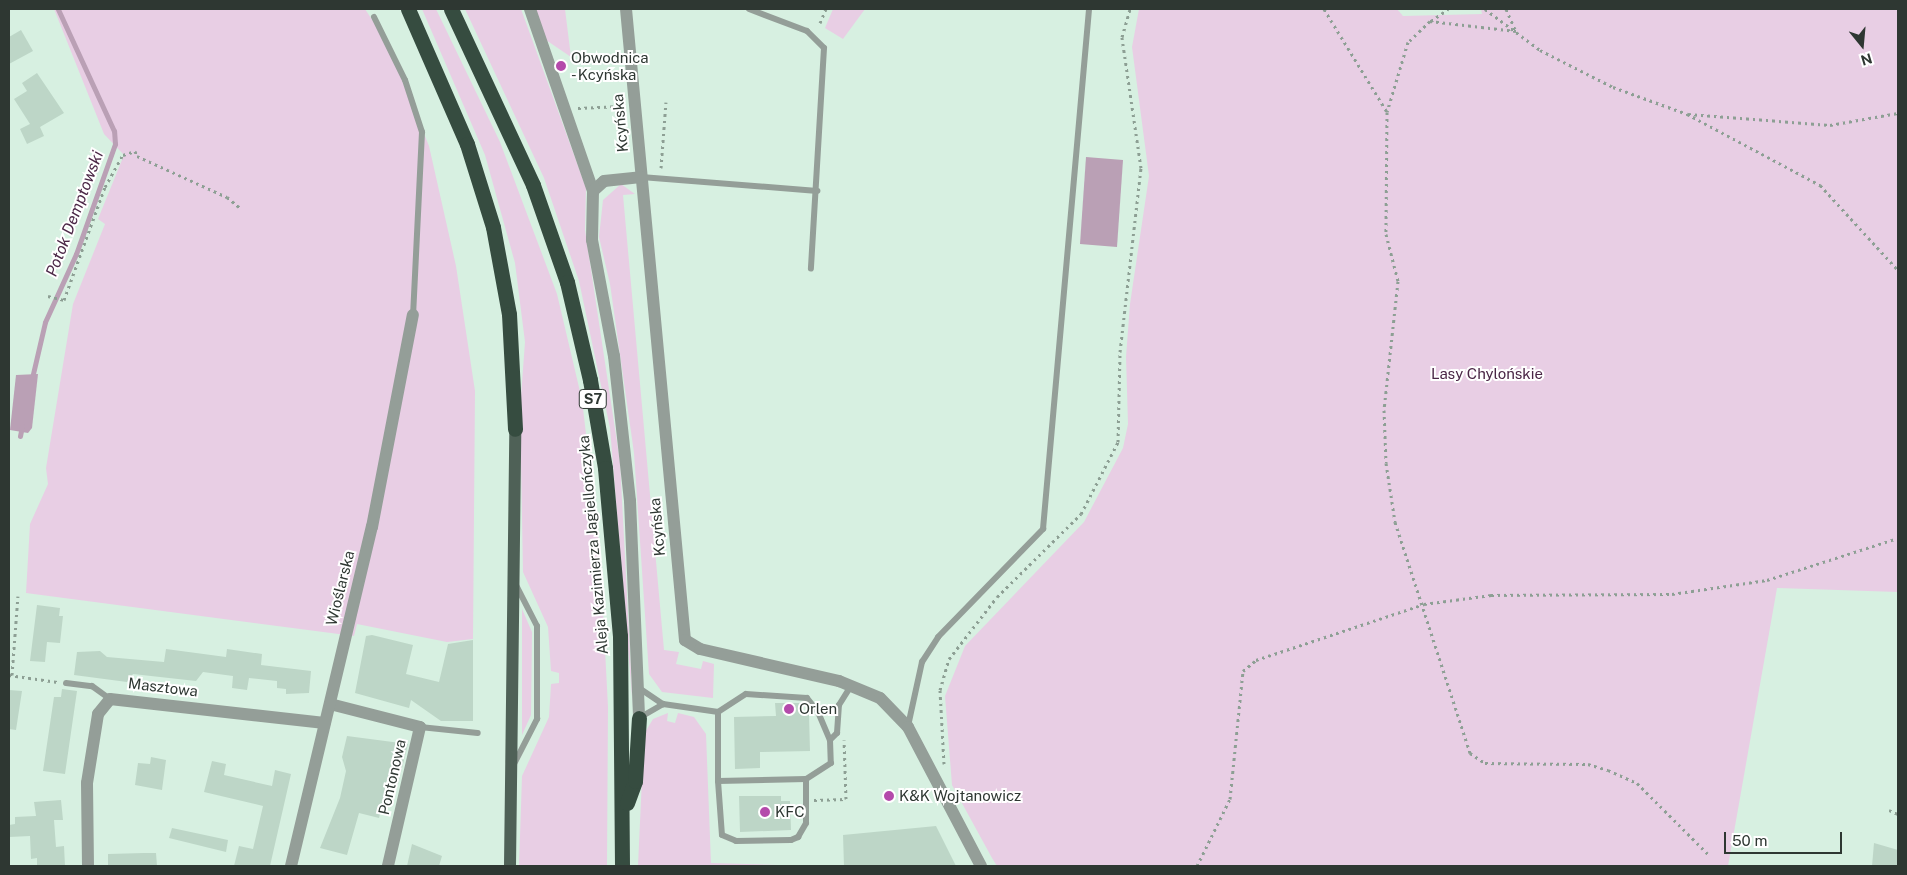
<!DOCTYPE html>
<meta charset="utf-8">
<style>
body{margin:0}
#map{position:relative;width:1907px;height:875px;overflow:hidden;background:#d7f0e1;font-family:"Public Sans",sans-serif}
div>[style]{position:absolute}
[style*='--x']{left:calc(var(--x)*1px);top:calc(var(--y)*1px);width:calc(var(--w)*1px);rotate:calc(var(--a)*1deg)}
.green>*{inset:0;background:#e8cee4}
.water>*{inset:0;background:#baa0b5}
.stream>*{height:5px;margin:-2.5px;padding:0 2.5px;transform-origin:2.5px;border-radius:2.5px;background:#baa0b5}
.building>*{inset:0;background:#bdd6c7}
.path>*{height:3px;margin-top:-1.5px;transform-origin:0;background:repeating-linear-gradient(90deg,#8d9f94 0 2.5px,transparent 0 6.5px)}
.service>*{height:6px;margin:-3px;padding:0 3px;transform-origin:3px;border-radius:3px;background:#949e98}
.minor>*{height:12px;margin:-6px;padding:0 6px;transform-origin:6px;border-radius:6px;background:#949e98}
.primary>*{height:12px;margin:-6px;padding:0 6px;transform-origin:6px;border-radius:6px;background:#4f6157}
.motorway>*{height:15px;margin:-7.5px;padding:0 7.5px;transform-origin:7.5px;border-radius:7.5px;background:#364c40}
.dots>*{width:14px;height:14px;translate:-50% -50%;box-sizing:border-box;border:2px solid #fff;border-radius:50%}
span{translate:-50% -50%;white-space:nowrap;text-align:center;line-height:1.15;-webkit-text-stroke:4px #fff;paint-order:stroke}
.shield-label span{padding:1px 4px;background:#fff;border:1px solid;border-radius:4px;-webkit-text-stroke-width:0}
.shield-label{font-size:14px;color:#2e3732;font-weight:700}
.poi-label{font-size:15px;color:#2e3732}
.left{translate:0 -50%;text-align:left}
.street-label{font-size:15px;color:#2e3732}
.park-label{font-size:15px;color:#4a2646}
.water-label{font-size:16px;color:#4b2747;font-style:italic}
.frame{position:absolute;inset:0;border:10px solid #2e3732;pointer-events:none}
.north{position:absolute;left:1837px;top:20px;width:50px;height:50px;-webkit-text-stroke:4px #fff;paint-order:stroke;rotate:163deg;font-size:14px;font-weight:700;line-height:20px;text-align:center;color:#2e3732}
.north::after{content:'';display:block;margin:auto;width:18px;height:22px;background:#2e3732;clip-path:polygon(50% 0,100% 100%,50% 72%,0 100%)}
.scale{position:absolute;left:1724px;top:832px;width:118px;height:22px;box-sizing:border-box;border:2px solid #2e3732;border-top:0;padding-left:6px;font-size:15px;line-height:18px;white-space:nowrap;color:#2e3732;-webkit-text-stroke:4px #fff;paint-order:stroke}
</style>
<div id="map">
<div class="green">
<div style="clip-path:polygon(54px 9px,365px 9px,386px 41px,429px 146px,456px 266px,475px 391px,473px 639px,447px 642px,357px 624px,354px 636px,26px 593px,30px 524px,48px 484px,46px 468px,73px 304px,105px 224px,98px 219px,124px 155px,104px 134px)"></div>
<div style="clip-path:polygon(422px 9px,436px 9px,500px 142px,557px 294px,582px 400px,600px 553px,608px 707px,607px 866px,519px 866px,522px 776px,549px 717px,551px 684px,559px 683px,559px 673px,551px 671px,548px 627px,523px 572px,520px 410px,525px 342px,515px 263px,485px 155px)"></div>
<div style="clip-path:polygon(465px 9px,521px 9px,586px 188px,585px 230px,620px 462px,633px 709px,610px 428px,579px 281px,544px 178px)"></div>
<div style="clip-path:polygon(534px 9px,565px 9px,571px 57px,543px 38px)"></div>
<div style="clip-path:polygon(833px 9px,865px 9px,843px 39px,825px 28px)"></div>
<div style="clip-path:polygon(1139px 9px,1397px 9px,1403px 16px,1482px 14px,1481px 9px,1898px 9px,1898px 592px,1777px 588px,1728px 866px,997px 866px,992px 858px,952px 785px,945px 696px,965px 646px,1084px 522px,1123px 448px,1128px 424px,1126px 357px,1130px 304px,1149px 176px,1132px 47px)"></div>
<div style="clip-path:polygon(621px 184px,635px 194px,623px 195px,664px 650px,679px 652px,676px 664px,701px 669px,703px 661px,714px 664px,713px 698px,662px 692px,649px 674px,634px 453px,610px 284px,599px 237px,603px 200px)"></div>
<div style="clip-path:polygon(522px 609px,532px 632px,531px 715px,522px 735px)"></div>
<div style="clip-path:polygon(668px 713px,667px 721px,675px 723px,678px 713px,694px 717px,706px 734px,711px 863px,810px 866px,638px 866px,644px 734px,653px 719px)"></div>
</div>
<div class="water">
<div style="clip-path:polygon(1086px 157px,1123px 160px,1117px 247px,1080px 244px)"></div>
<div style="clip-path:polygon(38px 374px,32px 428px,28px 433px,10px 430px,16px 375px)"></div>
</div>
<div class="stream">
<div style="--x:32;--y:378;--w:57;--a:-76.9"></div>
<div style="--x:45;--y:322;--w:75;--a:-65.5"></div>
<div style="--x:76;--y:254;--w:117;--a:-70.5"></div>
<div style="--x:115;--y:144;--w:13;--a:-94"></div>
<div style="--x:114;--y:131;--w:134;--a:-114.7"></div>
<div style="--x:20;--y:436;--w:10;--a:-79"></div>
</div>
<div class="building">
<div style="clip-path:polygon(21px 30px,33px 51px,9px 64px,9px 37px)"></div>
<div style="clip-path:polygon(37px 73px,64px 113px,40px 127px,44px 136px,27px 144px,20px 129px,30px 124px,14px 99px,27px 91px,22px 83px)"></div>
<div style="clip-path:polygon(37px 605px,60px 608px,59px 616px,63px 616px,60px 643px,47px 642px,45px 662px,30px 661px)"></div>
<div style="clip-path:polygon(372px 635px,413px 645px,406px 674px,439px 682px,448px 644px,473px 640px,473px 721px,441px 721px,411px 700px,409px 708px,355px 693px,366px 636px)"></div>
<div style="clip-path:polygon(166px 649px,226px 657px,227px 649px,262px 654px,261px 665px,311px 671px,309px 693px,286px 694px,286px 689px,277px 688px,277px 681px,249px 678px,247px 690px,232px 688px,233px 676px,203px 672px,196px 681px,133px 674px,127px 682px,74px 675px,77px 652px,100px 651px,107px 657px,164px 662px)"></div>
<div style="clip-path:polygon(62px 689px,77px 691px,65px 774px,43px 771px,54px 697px,61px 697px)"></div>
<div style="clip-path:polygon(9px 690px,22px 691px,16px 730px,9px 729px)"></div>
<div style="clip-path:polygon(775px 703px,802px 703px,802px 715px,809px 714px,810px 751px,760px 752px,760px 768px,735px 769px,734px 717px,776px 716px)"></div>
<div style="clip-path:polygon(347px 736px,408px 744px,398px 784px,388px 782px,379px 818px,359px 813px,347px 855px,320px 848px,340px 798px,346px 771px,342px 757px)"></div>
<div style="clip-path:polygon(151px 757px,166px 760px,162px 790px,135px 785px,138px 763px,150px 764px)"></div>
<div style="clip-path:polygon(212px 761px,226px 764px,224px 775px,272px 786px,275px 770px,291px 774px,270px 866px,234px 866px,239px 846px,253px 849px,263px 806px,204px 792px)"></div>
<div style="clip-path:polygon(739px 796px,781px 796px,781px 801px,790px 801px,791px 830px,740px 832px)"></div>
<div style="clip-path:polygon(61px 800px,63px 820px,54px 820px,56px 847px,64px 846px,65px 866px,37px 866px,37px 858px,31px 859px,30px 836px,9px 837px,9px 825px,15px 824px,15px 817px,36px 816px,34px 802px)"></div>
<div style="clip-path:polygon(936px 826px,956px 866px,844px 866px,843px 835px)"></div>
<div style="clip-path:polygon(172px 828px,228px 840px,226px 852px,169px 838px)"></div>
<div style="clip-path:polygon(1874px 843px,1898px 850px,1898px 866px,1872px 866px)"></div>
<div style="clip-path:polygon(412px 844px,442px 856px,439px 866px,407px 866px)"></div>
<div style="clip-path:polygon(144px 853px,156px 853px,157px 866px,108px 866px,108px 854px)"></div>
</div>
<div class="path">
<div style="--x:1324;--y:9;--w:121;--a:58.5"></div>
<div style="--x:1485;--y:9;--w:69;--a:36.7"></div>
<div style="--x:1540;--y:50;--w:82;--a:26.9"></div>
<div style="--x:1613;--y:87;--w:79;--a:20"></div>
<div style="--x:1687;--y:114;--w:151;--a:28.1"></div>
<div style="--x:1820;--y:185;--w:115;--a:47.5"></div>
<div style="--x:1506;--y:9;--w:24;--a:66"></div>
<div style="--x:1431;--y:21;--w:21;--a:-35"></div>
<div style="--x:820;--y:23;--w:15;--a:-67"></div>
<div style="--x:1516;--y:31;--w:87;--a:-173.4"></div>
<div style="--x:1430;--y:21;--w:30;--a:136"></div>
<div style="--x:1408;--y:42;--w:73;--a:106.7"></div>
<div style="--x:1387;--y:112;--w:122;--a:90.5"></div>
<div style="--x:1386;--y:234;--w:49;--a:75.7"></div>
<div style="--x:1398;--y:281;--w:130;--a:96.2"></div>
<div style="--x:1384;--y:410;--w:53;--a:87.8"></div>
<div style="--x:1386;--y:463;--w:60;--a:81.3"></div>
<div style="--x:1395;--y:522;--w:243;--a:72"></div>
<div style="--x:1470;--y:753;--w:18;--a:34"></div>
<div style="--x:1485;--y:763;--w:103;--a:0.6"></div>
<div style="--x:1588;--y:764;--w:21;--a:17"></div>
<div style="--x:1608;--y:770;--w:32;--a:24"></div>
<div style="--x:1637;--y:783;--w:102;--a:45"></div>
<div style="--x:578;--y:108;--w:44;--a:-2.6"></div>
<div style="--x:1688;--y:114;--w:142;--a:4.4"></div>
<div style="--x:1830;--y:125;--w:69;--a:-10"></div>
<div style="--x:661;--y:168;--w:66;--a:-85.7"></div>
<div style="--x:48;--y:296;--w:16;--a:14"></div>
<div style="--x:64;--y:300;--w:120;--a:-70.1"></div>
<div style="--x:105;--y:187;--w:37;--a:-61"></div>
<div style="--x:123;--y:155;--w:13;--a:-18"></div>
<div style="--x:135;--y:151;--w:5;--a:68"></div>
<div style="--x:137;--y:156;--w:99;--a:24.5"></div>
<div style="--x:227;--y:197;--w:17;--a:40"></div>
<div style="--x:9;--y:675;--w:49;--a:8.1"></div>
<div style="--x:12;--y:675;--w:79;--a:-85.7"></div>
<div style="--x:944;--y:764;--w:74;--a:-93.1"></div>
<div style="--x:940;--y:690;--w:32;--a:-74"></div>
<div style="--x:949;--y:659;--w:78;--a:-52.3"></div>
<div style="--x:997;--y:597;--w:118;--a:-44.7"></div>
<div style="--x:1081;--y:514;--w:81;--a:-62.8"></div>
<div style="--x:1118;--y:442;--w:90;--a:-88.7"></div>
<div style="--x:1120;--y:352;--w:185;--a:-83.5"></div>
<div style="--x:1141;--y:168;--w:132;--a:-98.3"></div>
<div style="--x:1122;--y:37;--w:29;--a:-74"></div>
<div style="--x:814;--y:800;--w:32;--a:-2"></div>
<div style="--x:846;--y:799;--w:59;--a:-91.9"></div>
<div style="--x:1889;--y:810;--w:10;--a:24"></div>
<div style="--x:1197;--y:866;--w:75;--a:-63.8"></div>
<div style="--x:1230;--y:799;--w:129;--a:-84.2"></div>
<div style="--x:1243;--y:671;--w:17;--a:-40"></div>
<div style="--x:1256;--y:660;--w:177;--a:-18.4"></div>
<div style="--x:1424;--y:604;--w:68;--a:-7.7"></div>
<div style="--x:1491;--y:595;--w:181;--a:-0.3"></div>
<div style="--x:1672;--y:594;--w:96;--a:-8.4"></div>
<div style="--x:1767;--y:580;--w:138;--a:-17.8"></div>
</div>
<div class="service">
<div style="--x:749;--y:9;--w:62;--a:20.8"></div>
<div style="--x:807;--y:31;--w:24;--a:45"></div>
<div style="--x:824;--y:48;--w:221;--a:93.4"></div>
<div style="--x:374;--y:17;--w:70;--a:63.8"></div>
<div style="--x:405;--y:80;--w:55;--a:71.9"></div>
<div style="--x:422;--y:132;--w:183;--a:92.8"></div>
<div style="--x:641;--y:177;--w:177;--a:4.5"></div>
<div style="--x:66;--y:683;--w:26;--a:7"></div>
<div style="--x:92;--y:686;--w:22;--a:36"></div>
<div style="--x:639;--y:688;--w:29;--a:34"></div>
<div style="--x:663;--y:704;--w:56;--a:8.3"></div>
<div style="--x:718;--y:712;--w:33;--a:-33"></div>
<div style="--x:746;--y:694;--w:61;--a:3.8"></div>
<div style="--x:807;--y:698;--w:18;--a:52"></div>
<div style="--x:818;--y:712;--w:30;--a:67"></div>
<div style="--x:830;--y:740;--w:23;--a:88"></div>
<div style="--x:831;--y:763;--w:30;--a:147"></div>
<div style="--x:806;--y:779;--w:88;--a:178.7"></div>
<div style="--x:718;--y:781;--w:69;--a:-90"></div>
<div style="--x:639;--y:718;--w:28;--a:-30"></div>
<div style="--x:908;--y:726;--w:66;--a:-77.7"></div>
<div style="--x:922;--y:662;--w:30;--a:-57"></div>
<div style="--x:938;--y:637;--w:151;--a:-45.8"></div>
<div style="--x:1043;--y:529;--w:522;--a:-84.94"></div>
<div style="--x:420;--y:727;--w:58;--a:5.9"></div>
<div style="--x:830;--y:740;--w:10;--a:-45"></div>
<div style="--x:837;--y:733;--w:28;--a:-86"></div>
<div style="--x:839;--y:705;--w:22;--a:-58"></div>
<div style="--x:514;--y:764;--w:51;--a:-62.9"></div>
<div style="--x:537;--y:719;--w:93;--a:-90"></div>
<div style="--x:537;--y:626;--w:46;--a:-117.1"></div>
<div style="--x:718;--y:781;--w:54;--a:85.8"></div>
<div style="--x:722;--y:835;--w:15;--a:23"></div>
<div style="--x:736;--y:841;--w:55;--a:-1"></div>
<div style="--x:791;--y:840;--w:8;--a:-23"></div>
<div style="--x:798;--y:837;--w:16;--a:-60"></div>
<div style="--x:806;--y:823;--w:44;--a:-90"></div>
</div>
<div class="minor">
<div style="--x:530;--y:9;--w:193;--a:70.9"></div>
<div style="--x:593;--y:191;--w:49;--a:91.2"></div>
<div style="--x:592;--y:240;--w:118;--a:79.3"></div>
<div style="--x:614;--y:356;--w:146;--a:83.7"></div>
<div style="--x:630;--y:501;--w:217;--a:87.6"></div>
<div style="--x:626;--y:9;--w:634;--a:84.66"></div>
<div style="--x:685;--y:640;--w:17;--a:31"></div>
<div style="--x:700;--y:649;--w:143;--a:13"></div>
<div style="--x:839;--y:681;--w:44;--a:22.5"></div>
<div style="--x:880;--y:698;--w:40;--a:46"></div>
<div style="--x:908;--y:727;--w:157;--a:62.3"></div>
<div style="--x:593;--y:191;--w:15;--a:-42"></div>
<div style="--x:604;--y:181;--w:37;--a:-6"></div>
<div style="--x:330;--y:704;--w:93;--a:14.3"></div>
<div style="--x:420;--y:727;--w:143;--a:103"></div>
<div style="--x:88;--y:866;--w:83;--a:-90.7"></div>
<div style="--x:87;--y:783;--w:70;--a:-80.9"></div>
<div style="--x:98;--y:714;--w:19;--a:-51"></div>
<div style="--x:110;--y:699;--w:216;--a:6.4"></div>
<div style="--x:291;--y:866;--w:349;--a:-76.6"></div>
<div style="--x:372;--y:527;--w:216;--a:-79.1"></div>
</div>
<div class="primary">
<div style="--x:510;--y:866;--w:437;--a:-89.3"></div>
</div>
<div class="motorway">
<div style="--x:408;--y:9;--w:147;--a:66.4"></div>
<div style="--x:467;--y:144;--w:87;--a:72.6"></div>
<div style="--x:493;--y:227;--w:88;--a:79.6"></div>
<div style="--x:509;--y:314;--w:115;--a:87"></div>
<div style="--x:451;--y:9;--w:194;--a:65"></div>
<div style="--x:533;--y:185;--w:103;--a:70.7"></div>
<div style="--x:567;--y:282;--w:101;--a:76.8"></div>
<div style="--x:590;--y:380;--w:89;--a:80.3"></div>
<div style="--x:605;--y:468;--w:169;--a:84.9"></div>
<div style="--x:620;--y:636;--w:230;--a:89.5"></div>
<div style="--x:627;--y:803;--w:23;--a:-70"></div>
<div style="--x:635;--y:781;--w:63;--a:-86.4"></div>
</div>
<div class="dots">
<div style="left:561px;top:66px;background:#b44aab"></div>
<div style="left:789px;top:709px;background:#b44aab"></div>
<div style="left:889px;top:796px;background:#b44aab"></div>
<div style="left:765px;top:812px;background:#b44aab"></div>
</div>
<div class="shield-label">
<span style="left:593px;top:399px">S7</span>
</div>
<div class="poi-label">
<span class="left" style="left:571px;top:66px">Obwodnica<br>- Kcyńska</span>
<span class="left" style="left:799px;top:709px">Orlen</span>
<span class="left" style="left:899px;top:796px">K&amp;K Wojtanowicz</span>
<span class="left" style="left:775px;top:812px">KFC</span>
</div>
<div class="street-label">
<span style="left:620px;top:123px;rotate:-95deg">Kcyńska</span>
<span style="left:657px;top:527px;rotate:-95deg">Kcyńska</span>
<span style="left:593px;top:545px;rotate:-95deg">Aleja Kazimierza Jagiellończyka</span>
<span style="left:340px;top:588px;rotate:-76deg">Wioślarska</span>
<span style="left:163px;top:687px;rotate:7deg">Masztowa</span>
<span style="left:392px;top:777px;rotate:-77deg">Pontonowa</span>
</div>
<div class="park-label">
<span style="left:1487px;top:374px">Lasy Chylońskie</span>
</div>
<div class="water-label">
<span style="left:75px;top:214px;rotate:-69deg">Potok Demptowski</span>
</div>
<div class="frame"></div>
<div class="north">N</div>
<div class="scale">50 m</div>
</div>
